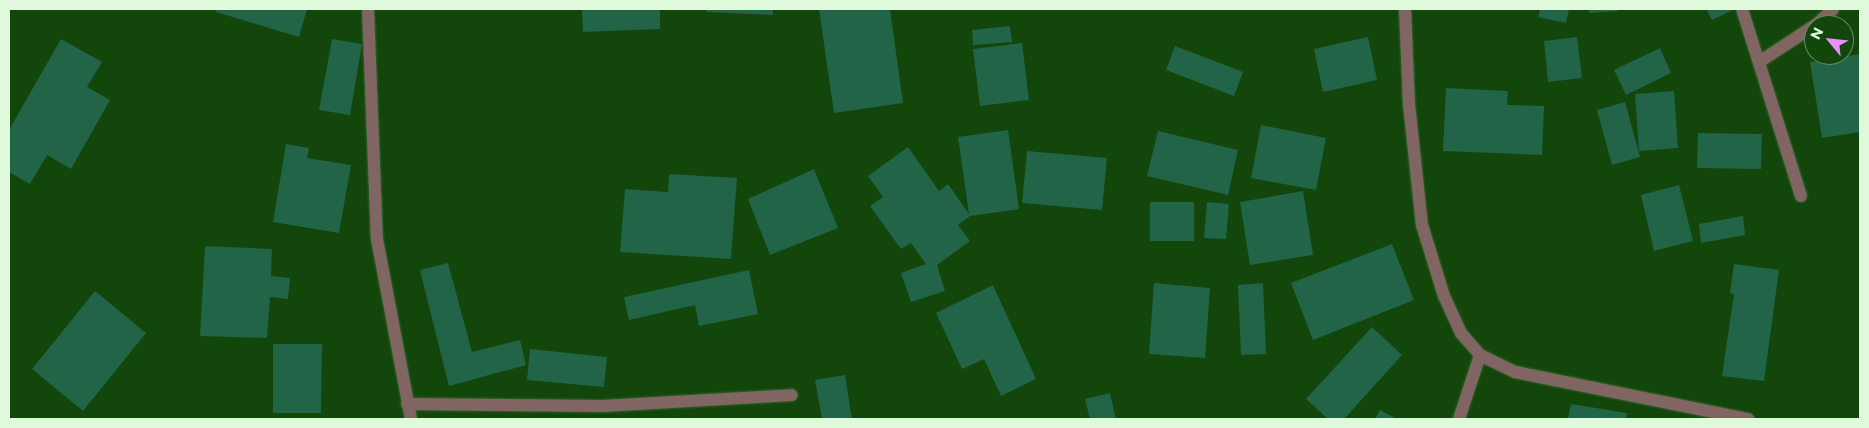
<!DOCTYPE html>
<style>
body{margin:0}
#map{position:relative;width:1869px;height:428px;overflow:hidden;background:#12460b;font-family:Montserrat,sans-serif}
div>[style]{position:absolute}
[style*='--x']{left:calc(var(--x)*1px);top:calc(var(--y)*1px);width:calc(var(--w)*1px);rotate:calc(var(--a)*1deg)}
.building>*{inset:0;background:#216447}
.roads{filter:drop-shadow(0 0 1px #33632c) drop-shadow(0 0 1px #33632c)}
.minor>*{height:12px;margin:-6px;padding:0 6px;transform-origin:6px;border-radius:6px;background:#816563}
span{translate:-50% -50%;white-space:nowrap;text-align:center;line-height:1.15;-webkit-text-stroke:5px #12460b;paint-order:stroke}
.frame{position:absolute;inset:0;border:10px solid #defada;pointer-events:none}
.north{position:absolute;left:1804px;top:15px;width:50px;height:50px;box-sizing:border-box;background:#12460b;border:1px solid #648e5e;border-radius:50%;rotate:298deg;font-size:14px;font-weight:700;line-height:20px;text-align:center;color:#defada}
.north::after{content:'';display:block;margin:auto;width:18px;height:22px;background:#eb8dfc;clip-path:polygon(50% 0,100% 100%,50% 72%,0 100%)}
</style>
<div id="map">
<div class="building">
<div style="clip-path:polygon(217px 9px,307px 9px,299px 37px,216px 12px)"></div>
<div style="clip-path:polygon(582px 9px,660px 9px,660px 29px,583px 32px)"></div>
<div style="clip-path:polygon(706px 9px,773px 9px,773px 15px,706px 12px)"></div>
<div style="clip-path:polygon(819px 9px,890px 9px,903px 103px,834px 113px)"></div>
<div style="clip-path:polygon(1540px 9px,1569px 9px,1566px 23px,1538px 17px)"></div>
<div style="clip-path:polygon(1589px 9px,1618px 9px,1618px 11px,1589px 13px)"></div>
<div style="clip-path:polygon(1706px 9px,1735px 9px,1712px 20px)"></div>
<div style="clip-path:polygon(1010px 26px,1012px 42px,973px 45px,972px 30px)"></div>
<div style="clip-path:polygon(1368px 37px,1377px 80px,1323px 92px,1314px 49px)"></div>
<div style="clip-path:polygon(1577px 37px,1582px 78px,1548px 82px,1544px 41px)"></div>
<div style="clip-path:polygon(61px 39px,102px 62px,87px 87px,110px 100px,71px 169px,47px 155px,30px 184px,9px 172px,9px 130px)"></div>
<div style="clip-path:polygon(332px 39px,362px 44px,350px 115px,319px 110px)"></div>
<div style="clip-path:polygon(1022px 43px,1029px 100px,980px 106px,973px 49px)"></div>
<div style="clip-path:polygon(1175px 46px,1243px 72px,1234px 96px,1166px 70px)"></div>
<div style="clip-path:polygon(1660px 48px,1671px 73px,1626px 95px,1614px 70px)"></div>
<div style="clip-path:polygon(1860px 54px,1860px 132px,1822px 138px,1810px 62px)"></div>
<div style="clip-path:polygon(1446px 88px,1508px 91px,1507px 105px,1544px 106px,1542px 155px,1443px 151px)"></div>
<div style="clip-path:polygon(1674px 91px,1678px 148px,1639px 151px,1635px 94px)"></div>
<div style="clip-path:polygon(1625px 102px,1640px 157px,1612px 165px,1597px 110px)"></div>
<div style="clip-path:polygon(1261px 125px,1326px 138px,1316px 190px,1251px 178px)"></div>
<div style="clip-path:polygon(1008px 130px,1019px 209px,970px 216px,958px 225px,970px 241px,937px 265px,945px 291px,911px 302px,901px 273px,926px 264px,911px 243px,901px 249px,870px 206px,883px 197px,868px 176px,908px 147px,939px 191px,948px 184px,969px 214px,958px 137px)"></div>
<div style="clip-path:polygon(1158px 131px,1238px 150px,1228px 195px,1147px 176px)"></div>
<div style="clip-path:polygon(1698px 133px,1762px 134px,1761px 169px,1697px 168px)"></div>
<div style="clip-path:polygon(286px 144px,309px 148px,307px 158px,351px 165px,339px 233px,273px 222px)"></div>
<div style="clip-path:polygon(1027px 151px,1107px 158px,1102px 210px,1022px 203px)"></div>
<div style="clip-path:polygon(814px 169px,838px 228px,770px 255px,748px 199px)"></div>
<div style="clip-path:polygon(669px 174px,737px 178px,731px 259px,620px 252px,625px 189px,668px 192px)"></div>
<div style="clip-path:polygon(1679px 185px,1693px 241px,1654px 251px,1641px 195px)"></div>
<div style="clip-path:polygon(1303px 191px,1313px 255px,1250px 265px,1240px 202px)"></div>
<div style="clip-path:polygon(1150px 202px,1194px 202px,1194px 241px,1150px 241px)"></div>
<div style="clip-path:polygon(1207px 202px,1229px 204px,1226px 239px,1204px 238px)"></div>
<div style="clip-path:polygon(1743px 216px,1745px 235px,1701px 243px,1699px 224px)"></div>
<div style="clip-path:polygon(1392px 244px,1414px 300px,1313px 340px,1291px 283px)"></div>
<div style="clip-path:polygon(205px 246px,272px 249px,271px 276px,290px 278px,288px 299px,270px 297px,267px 338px,200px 336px)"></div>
<div style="clip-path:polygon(448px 263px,472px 352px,520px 340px,526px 365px,449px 386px,420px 270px)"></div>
<div style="clip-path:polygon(1734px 264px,1779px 270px,1764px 381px,1722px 376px,1734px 294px,1730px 293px)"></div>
<div style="clip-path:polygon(749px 270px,758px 314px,699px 326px,695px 305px,629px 320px,624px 297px)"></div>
<div style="clip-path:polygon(1154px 283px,1210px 288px,1205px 358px,1149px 354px)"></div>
<div style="clip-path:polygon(1263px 283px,1266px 354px,1241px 355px,1238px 285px)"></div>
<div style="clip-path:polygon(993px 285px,1036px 379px,1001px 396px,984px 359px,962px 369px,936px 313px)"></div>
<div style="clip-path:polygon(95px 291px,146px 333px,83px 411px,32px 369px)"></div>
<div style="clip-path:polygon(1372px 327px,1402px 355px,1344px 419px,1328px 419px,1306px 399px)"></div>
<div style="clip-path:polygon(273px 344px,322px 344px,321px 413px,273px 413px)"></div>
<div style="clip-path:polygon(530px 349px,607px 357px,604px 387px,527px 380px)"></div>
<div style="clip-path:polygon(845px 375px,852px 419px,822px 419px,815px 380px)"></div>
<div style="clip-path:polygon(1110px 393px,1116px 419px,1090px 419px,1085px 399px)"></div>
<div style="clip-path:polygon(1571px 404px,1627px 413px,1626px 419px,1568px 419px)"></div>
<div style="clip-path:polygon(1380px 410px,1397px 419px,1375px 419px)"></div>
</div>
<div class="roads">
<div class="minor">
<div style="--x:368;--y:9;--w:230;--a:87.8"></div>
<div style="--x:377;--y:239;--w:183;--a:79.3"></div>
<div style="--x:1405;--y:9;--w:95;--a:87.6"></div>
<div style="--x:1409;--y:104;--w:122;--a:83.9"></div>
<div style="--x:1422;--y:225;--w:74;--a:72.8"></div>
<div style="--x:1444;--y:296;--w:41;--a:65.3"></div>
<div style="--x:1461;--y:333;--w:29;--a:49"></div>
<div style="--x:1480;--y:355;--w:39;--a:26"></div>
<div style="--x:1515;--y:372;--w:238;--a:11.4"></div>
<div style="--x:1742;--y:9;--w:196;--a:72.5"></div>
<div style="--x:1816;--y:25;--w:23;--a:-43"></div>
<div style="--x:1759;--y:62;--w:66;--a:-33.2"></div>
<div style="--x:407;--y:404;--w:196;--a:0.6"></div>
<div style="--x:603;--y:406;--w:189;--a:-3.3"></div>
<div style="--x:1459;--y:419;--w:67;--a:-71.8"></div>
</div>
</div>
<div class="frame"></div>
<div class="north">N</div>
</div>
